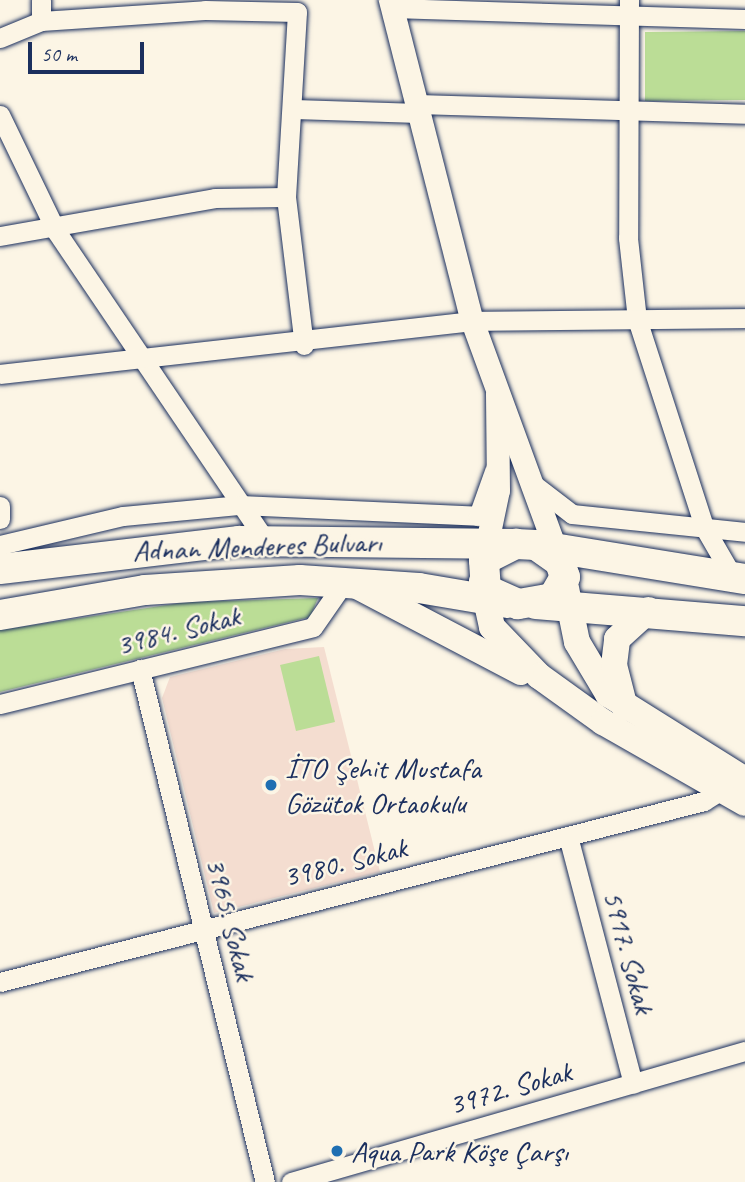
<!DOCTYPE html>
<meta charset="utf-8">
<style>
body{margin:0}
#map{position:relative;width:745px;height:1182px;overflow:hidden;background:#fcf5e5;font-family:Caveat,sans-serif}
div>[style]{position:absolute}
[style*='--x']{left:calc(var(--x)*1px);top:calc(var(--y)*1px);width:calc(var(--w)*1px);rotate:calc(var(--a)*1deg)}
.built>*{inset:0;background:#f4ddd0}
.green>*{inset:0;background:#bbdd96}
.roads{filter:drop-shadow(0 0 2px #1b2f5e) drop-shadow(0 0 2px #1b2f5e)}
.minor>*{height:19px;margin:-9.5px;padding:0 9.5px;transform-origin:9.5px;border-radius:9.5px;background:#fcf5e5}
.tertiary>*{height:23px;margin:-11.5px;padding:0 11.5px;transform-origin:11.5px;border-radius:11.5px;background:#fcf5e5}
.secondary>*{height:26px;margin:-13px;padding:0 13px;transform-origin:13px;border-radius:13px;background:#fcf5e5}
.primary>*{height:30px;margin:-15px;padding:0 15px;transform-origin:15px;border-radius:15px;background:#fcf5e5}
.dots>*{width:19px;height:19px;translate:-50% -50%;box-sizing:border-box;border:4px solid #fcf5e5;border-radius:50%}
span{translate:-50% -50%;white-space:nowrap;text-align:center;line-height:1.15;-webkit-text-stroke:5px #fcf5e5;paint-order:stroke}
.street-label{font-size:30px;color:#1b2f5e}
.poi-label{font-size:30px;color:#1b2f5e}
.left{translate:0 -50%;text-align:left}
.scale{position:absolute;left:28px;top:42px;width:116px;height:32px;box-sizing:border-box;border:4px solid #1b2f5e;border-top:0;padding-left:9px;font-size:21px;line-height:24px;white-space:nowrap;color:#1b2f5e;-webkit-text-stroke:5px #fcf5e5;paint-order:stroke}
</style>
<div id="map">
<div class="built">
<div style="clip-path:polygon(324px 647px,380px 872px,214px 913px,162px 698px,170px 677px,285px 649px)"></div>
</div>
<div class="green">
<div style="clip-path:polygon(745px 31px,745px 100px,645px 101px,645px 32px)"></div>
<div style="clip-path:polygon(318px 598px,310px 617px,0 692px,0 630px,187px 602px)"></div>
<div style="clip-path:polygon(319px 656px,335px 722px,296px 731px,280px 665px)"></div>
</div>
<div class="roads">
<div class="minor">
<div style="--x:41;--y:0;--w:21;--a:90"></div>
<div style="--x:629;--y:0;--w:238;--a:90.2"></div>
<div style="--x:628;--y:238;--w:81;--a:83.7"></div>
<div style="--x:637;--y:319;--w:219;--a:72.1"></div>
<div style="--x:704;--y:527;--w:58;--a:59.9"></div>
<div style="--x:392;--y:8;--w:353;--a:1.8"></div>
<div style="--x:0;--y:38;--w:44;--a:-22.5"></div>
<div style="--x:41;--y:21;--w:164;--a:-3.8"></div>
<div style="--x:205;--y:10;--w:92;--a:1.2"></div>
<div style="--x:297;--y:12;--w:185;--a:93.4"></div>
<div style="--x:286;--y:197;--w:149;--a:83.1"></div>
<div style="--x:417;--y:104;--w:328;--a:1.7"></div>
<div style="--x:294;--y:109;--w:125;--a:1.8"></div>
<div style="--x:0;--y:115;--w:129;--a:64.2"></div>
<div style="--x:56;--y:231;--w:373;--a:55.9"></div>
<div style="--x:0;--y:236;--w:218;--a:-10"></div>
<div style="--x:215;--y:198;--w:71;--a:-0.8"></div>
<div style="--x:0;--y:374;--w:475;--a:-6.4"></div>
<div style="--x:472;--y:321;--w:273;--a:-0.6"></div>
<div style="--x:533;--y:484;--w:49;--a:37.6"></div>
<div style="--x:572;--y:514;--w:174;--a:5.9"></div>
<div style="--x:0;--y:506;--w:13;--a:90"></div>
<div style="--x:0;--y:545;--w:126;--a:-13.3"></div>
<div style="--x:123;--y:516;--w:118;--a:-5.4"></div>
<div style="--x:240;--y:505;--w:238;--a:2.6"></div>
<div style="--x:478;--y:516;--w:48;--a:-70.4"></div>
<div style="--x:140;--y:669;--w:528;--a:76.31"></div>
<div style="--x:0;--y:704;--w:322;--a:-13.8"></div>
<div style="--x:313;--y:627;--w:56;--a:-55.2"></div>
<div style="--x:568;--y:836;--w:256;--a:75.3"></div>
<div style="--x:0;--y:982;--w:727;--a:-14.42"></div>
<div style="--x:704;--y:801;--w:32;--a:-32"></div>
<div style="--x:291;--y:1182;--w:473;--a:-16.1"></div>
</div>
<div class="tertiary">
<div style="--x:390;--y:0;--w:331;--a:75.7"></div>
<div style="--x:472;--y:321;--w:253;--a:69.9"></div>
<div style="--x:484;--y:557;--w:68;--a:-78.2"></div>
<div style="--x:498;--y:490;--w:97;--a:-90.6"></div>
</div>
<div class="secondary">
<div style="--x:482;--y:581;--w:47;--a:77.7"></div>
<div style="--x:492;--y:627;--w:68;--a:46.2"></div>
<div style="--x:539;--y:676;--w:79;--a:35.7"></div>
<div style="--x:603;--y:722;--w:163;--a:29.7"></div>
<div style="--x:357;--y:586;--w:185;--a:27.7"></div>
<div style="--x:566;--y:588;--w:55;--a:78.5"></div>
<div style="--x:577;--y:642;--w:61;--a:59.2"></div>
<div style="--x:608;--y:694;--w:162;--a:32.1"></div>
<div style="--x:625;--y:708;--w:44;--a:-104.3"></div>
<div style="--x:614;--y:665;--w:26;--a:-83"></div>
<div style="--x:617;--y:639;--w:43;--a:-42.2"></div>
</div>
<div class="primary">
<div style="--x:516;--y:544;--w:20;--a:3"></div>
<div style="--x:536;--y:545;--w:29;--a:35"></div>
<div style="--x:560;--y:562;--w:16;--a:72"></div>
<div style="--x:565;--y:577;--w:24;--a:120"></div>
<div style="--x:553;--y:598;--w:36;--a:170"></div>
<div style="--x:518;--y:604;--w:35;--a:-156"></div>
<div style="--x:486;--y:590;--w:30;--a:-94"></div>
<div style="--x:484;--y:560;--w:36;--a:-27"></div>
<div style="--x:541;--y:546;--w:207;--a:9.2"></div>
<div style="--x:0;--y:569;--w:241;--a:-6.7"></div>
<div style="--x:239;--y:541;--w:277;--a:0.6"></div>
<div style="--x:536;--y:604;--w:210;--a:4.7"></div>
<div style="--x:0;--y:615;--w:147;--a:-9.8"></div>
<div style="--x:145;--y:590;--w:155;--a:-3.7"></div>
<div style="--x:300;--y:580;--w:119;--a:3.8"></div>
<div style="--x:419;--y:588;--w:90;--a:9.6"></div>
</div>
</div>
<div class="dots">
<div style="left:271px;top:785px;background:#1f6fb2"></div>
<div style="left:337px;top:1151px;background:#1f6fb2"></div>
</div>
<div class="street-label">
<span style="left:257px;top:546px;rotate:-2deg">Adnan Menderes Bulvarı</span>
<span style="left:178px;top:630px;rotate:-14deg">3984. Sokak</span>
<span style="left:345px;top:862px;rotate:-14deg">3980. Sokak</span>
<span style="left:231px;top:919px;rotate:76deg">3965. Sokak</span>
<span style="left:629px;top:952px;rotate:75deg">5917. Sokak</span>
<span style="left:510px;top:1088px;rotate:-16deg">3972. Sokak</span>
</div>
<div class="poi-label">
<span class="left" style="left:285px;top:785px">İTO Şehit Mustafa<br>Gözütok Ortaokulu</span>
<span class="left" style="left:351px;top:1151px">Aqua Park Köşe Çarşı</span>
</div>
<div class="scale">50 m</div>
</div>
